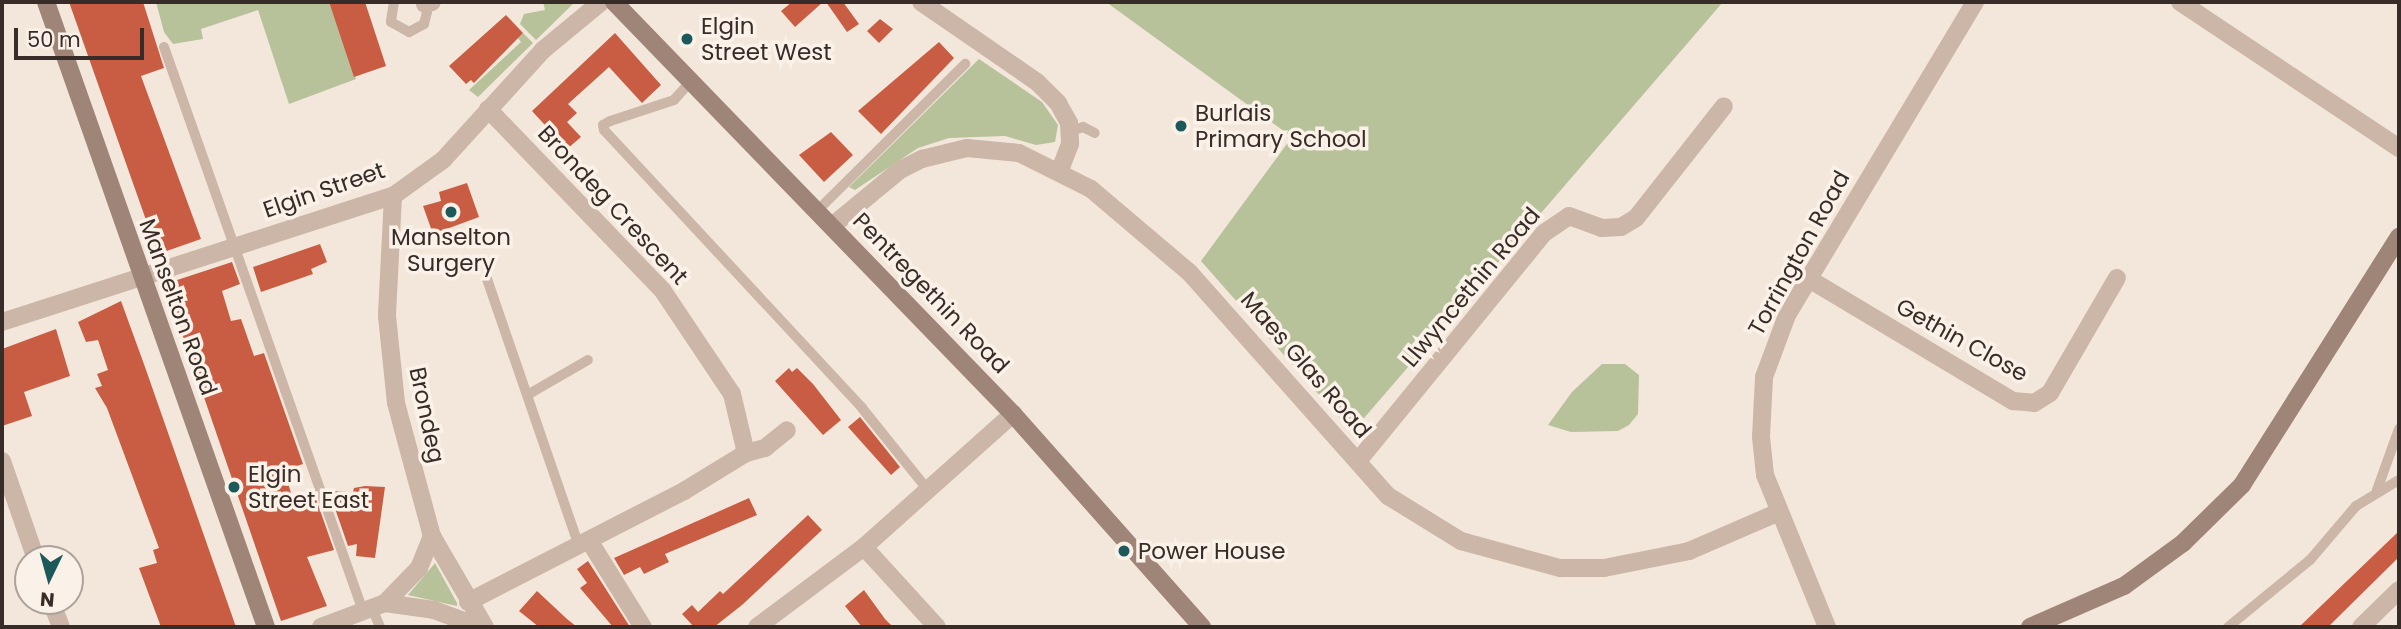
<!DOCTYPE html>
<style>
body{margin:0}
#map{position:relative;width:2401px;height:629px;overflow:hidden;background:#f3e7db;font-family:Poppins,sans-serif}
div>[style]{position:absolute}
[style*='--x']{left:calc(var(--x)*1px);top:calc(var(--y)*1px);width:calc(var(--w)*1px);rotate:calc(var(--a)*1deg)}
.green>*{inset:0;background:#b7c29b}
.building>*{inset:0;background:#c95d43}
.lane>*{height:10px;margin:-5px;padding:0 5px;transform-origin:5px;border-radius:5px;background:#cbb6a7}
.street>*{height:18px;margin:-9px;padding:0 9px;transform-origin:9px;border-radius:9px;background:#cbb6a7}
.secondary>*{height:18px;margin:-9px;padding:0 9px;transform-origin:9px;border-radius:9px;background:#9f8478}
.dots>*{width:19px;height:19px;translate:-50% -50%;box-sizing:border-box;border:4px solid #faf1e8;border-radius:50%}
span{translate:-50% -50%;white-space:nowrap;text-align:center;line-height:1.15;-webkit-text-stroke:7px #faf1e8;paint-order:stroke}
.poi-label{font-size:23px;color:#372c28}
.left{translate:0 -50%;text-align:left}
.street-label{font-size:23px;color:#372c28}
.frame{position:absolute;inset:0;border:4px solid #372c28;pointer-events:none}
.north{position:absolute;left:14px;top:545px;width:70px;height:70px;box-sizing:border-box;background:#faf1e8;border:2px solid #aca29b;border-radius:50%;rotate:185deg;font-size:19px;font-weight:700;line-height:28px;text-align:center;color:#372c28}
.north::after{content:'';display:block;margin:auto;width:24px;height:32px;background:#1c595a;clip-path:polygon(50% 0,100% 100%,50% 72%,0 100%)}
.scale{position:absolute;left:14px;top:28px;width:130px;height:32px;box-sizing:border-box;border:4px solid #372c28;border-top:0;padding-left:9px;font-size:21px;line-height:24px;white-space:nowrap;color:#372c28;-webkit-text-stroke:5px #faf1e8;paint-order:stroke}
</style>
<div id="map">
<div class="green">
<div style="clip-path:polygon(156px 2px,329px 2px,356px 79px,289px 104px,258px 10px,201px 29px,203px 39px,173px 44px,164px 32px)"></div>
<div style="clip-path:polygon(543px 2px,575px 2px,536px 40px,520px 24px,524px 14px,545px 10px)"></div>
<div style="clip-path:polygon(1106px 2px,1723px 2px,1352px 432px,1201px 261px,1292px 137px)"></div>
<div style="clip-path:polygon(523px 33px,533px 43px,478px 97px,469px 90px,521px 42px,518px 38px)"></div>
<div style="clip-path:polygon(979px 59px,1042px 102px,1058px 125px,1055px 142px,1036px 145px,1005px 136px,949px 138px,918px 148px,855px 190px,849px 187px)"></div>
<div style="clip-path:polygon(1602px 364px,1625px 364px,1639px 375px,1638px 414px,1629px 425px,1618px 431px,1571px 432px,1548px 425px,1572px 392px)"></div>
<div style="clip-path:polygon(435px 563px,457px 603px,457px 606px,408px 595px)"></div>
</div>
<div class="building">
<div style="clip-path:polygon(69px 2px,143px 2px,164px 68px,141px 76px,201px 239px,158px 254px)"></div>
<div style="clip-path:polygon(329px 2px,365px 2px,386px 66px,354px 77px)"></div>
<div style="clip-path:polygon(792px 2px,823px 2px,795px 27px,781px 11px)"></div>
<div style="clip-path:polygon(826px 2px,843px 2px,859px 24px,847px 32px)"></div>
<div style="clip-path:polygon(506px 15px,523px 33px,474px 83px,471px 80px,466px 84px,449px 66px)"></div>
<div style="clip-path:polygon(880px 19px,893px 29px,879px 43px,867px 31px)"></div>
<div style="clip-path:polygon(615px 33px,661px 85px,642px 103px,609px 67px,568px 104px,577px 113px,567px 122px,581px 137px,567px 149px,532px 111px)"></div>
<div style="clip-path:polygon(939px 42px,954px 58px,881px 134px,858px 111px)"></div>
<div style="clip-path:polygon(831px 132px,853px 155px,824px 182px,799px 155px)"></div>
<div style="clip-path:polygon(467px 183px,479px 217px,433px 234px,423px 206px,441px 201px,439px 192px)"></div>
<div style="clip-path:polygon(320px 244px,327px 262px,311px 269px,313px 274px,261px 292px,253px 267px)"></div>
<div style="clip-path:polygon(232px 262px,240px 284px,222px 291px,231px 321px,241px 319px,254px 356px,264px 353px,303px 464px,284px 470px,294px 503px,315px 496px,334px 550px,307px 557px,327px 606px,281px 621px,165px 284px)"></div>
<div style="clip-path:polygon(121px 301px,145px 367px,236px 627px,161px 627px,139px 568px,157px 563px,153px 550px,159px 548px,107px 408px,95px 388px,102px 386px,97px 374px,108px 370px,98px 340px,86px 342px,78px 322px)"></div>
<div style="clip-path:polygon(56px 329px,70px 376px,24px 392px,32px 416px,2px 426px,2px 349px)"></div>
<div style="clip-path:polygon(789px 368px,792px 372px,797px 368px,813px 384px,841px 420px,823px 435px,775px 381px)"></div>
<div style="clip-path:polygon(860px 417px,900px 467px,891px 475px,848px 427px)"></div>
<div style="clip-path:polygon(365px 486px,385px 487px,375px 558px,356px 556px,357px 544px,348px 546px,329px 491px,353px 492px,354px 488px)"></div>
<div style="clip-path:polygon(749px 498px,757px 515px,665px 554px,669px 562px,644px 574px,640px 567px,624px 575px,614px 558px)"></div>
<div style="clip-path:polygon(808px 515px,822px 530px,742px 605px,714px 627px,694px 627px,682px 614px,692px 605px,698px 612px,720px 591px,723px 594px)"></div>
<div style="clip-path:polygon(2399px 531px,2399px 557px,2328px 627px,2299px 627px)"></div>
<div style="clip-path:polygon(588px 561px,630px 627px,613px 627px,580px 588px,587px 583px,577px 569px)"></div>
<div style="clip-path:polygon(864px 590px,885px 619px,893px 627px,862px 627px,845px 606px)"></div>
<div style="clip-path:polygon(537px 591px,567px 619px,577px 627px,539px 627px,519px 611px)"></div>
</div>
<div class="lane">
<div style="--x:394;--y:2;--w:20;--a:99"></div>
<div style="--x:391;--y:22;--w:21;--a:29"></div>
<div style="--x:409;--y:32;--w:17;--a:-28"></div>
<div style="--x:424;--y:24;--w:12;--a:-76"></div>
<div style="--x:427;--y:12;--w:11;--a:-112"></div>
<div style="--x:164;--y:47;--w:598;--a:70.57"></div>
<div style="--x:691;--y:81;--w:25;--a:132"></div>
<div style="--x:674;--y:100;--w:67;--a:161.8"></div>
<div style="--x:610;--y:121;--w:8;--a:150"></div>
<div style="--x:603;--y:125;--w:5;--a:79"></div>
<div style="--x:604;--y:130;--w:379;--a:47.1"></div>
<div style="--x:862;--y:408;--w:105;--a:51.2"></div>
<div style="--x:1069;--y:132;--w:15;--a:-20"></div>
<div style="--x:1083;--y:127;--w:13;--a:27"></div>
<div style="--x:817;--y:211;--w:209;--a:-44.8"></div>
<div style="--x:487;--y:279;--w:282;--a:71"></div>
<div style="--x:529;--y:394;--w:68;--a:-30"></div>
<div style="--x:2377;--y:490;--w:65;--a:-70.2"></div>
<div style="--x:372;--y:608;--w:21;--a:67"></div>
<div style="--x:2228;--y:627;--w:106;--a:-39.3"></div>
<div style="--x:2310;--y:560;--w:71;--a:-49.6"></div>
<div style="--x:2356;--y:506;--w:50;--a:-31.2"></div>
</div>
<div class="street">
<div style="--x:921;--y:2;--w:141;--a:34.6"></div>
<div style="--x:1037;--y:82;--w:30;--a:45"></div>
<div style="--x:1058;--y:103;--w:23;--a:61"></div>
<div style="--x:1069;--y:123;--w:21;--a:87"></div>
<div style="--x:1070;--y:144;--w:28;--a:111"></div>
<div style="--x:2180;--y:2;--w:263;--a:33.7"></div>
<div style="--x:425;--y:4;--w:7;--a:-16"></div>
<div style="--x:488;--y:109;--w:252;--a:46.1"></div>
<div style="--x:663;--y:291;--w:124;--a:56.2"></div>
<div style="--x:732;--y:394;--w:61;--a:76.7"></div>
<div style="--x:393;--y:196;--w:120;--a:92.9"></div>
<div style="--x:387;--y:316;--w:87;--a:84.1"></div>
<div style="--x:396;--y:403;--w:138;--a:74.9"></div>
<div style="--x:432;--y:536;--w:105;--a:59.8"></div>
<div style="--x:832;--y:226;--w:88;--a:-39.5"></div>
<div style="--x:900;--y:170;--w:25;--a:-27"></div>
<div style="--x:922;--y:159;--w:46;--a:-13.7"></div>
<div style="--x:967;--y:148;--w:52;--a:5.5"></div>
<div style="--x:1019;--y:153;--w:80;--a:26.6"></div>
<div style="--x:1091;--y:189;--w:128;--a:40.3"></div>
<div style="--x:1189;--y:272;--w:300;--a:48.4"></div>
<div style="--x:1388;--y:496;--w:86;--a:31.7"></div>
<div style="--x:1461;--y:541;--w:103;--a:15.3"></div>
<div style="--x:1560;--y:568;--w:44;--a:0"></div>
<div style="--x:1604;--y:568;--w:87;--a:-11.3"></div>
<div style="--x:1689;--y:551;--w:96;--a:-23.4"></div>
<div style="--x:1809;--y:279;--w:238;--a:30.9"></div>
<div style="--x:2013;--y:401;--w:21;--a:5"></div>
<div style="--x:2034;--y:403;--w:19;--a:-32"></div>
<div style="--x:2050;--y:393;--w:133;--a:-59.8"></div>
<div style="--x:2;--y:322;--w:411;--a:-17.9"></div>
<div style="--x:393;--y:196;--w:62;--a:-35.8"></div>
<div style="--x:443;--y:160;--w:149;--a:-47.7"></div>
<div style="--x:543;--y:50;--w:75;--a:-39.6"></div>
<div style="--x:2;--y:461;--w:104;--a:70.9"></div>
<div style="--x:1358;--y:461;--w:294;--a:-50.8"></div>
<div style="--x:1544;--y:233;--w:30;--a:-34"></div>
<div style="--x:1569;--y:216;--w:35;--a:20"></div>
<div style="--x:1602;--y:228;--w:19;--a:-3"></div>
<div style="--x:1621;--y:227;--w:17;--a:-31"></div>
<div style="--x:1636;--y:218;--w:142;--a:-51.8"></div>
<div style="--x:590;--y:542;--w:100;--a:58.1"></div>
<div style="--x:864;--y:547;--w:108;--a:47.6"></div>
<div style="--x:51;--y:601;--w:28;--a:69"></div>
<div style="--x:468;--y:602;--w:243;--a:-27.2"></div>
<div style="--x:684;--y:491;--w:73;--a:-31.5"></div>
<div style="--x:746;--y:453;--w:20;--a:-15"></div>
<div style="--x:765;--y:448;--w:28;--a:-39"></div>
<div style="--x:385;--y:603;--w:49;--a:-45.8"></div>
<div style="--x:419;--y:568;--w:35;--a:-68"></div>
<div style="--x:321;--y:627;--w:68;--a:-20.6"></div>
<div style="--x:385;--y:603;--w:49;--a:8.1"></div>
<div style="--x:434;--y:610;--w:49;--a:20.3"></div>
<div style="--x:757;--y:627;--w:134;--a:-36.8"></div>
<div style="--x:864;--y:547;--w:200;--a:-41.8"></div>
<div style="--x:1827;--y:627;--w:164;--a:-112.2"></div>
<div style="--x:1765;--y:475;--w:38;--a:-96"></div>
<div style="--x:1761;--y:437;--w:60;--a:-87.1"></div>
<div style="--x:1764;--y:377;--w:66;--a:-69.6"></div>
<div style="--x:1787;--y:315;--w:365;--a:-59"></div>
<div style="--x:2361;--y:627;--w:53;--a:-44.2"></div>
</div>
<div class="secondary">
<div style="--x:46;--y:2;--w:663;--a:70.61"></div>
<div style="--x:614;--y:2;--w:574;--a:45.92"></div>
<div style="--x:1013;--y:414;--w:285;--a:48.4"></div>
<div style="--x:2030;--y:627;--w:103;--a:-23.6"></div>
<div style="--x:2124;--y:586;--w:73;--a:-36.1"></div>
<div style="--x:2183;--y:543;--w:83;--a:-44.5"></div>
<div style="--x:2242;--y:485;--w:294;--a:-57.7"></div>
</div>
<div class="dots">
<div style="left:687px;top:39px;background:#1c595a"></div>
<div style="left:1181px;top:126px;background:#1c595a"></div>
<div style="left:451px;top:212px;background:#1c595a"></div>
<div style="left:234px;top:487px;background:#1c595a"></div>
<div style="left:1124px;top:551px;background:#1c595a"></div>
</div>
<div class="poi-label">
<span class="left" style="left:701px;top:39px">Elgin<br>Street West</span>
<span class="left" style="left:1195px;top:126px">Burlais<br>Primary School</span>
<span style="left:451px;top:250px">Manselton<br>Surgery</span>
<span class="left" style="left:248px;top:487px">Elgin<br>Street East</span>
<span class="left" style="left:1138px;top:551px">Power House</span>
</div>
<div class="street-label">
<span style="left:324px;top:190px;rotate:-19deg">Elgin Street</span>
<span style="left:613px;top:205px;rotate:47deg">Brondeg Crescent</span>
<span style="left:1799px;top:253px;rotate:-61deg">Torrington Road</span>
<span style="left:1471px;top:287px;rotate:-50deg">Llwyncethin Road</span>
<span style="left:931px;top:293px;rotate:46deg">Pentregethin Road</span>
<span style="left:178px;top:307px;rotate:70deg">Manselton Road</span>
<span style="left:1962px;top:340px;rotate:29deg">Gethin Close</span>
<span style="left:1306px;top:365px;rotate:49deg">Maes Glas Road</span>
<span style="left:427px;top:415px;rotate:78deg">Brondeg</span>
</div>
<div class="frame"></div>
<div class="north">N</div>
<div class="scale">50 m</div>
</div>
